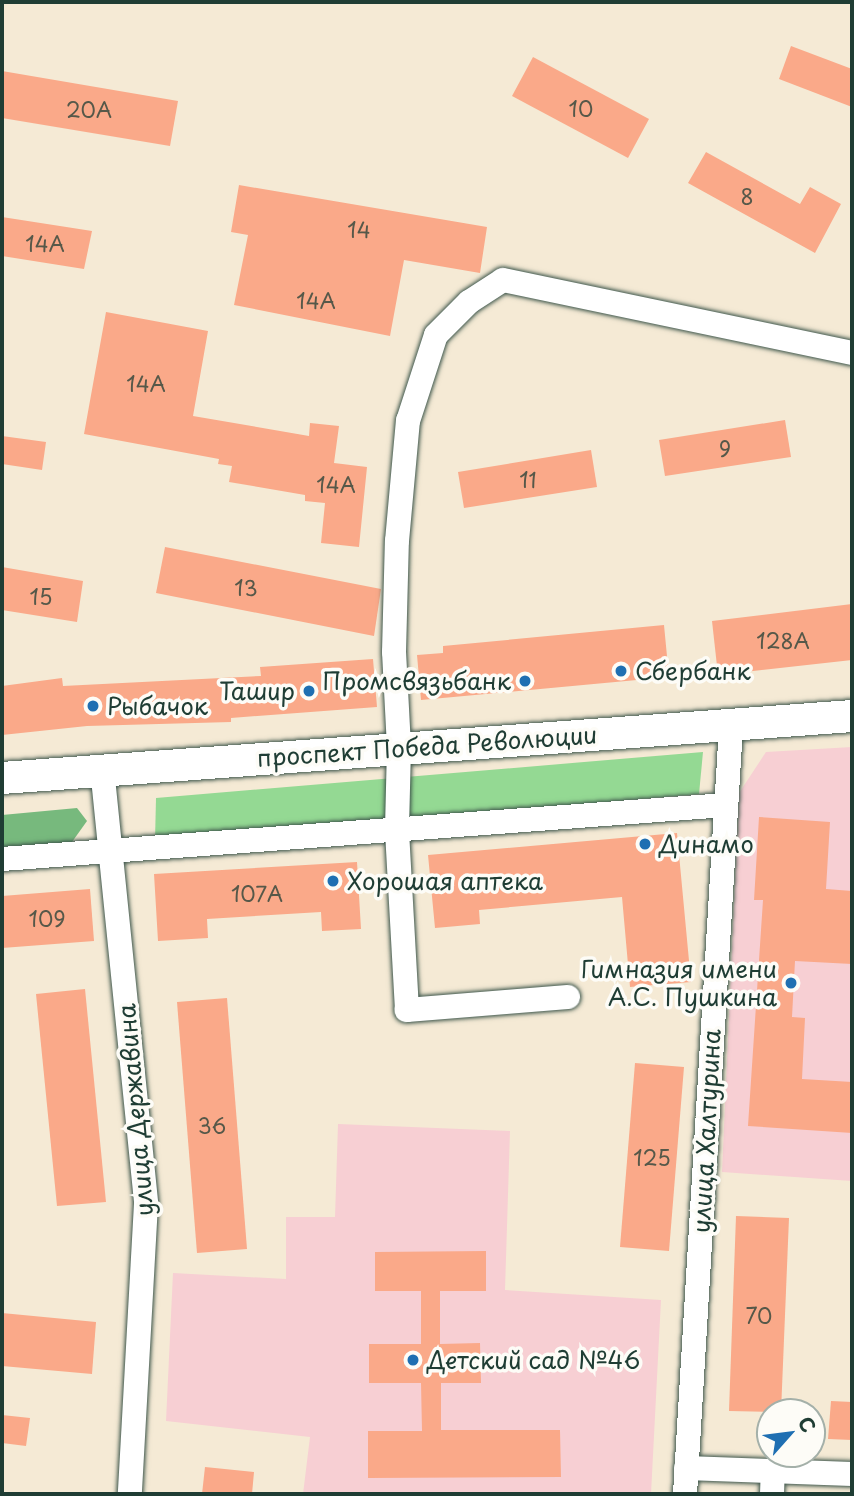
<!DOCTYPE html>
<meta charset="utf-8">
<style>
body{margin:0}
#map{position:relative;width:854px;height:1496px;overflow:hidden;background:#f5ead5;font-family:"Playpen Sans",sans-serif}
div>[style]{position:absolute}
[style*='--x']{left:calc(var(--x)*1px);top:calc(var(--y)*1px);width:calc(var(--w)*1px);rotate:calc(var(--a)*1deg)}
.built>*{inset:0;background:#f7cfd3}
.green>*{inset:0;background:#94d993}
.forest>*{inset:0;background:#77b97d}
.building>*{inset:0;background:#faa989}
.roads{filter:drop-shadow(0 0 2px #3f574c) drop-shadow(0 0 2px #3f574c)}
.minor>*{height:24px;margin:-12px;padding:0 12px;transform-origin:12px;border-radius:12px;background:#fff}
.major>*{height:32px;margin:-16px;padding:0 16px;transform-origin:16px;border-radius:16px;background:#fff}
.dots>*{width:19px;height:19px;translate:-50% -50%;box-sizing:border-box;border:4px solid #fdfcf7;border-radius:50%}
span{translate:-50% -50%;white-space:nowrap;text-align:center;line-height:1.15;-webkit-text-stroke:7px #fdfcf7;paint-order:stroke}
.number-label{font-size:21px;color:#565849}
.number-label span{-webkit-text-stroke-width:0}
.poi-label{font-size:24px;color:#1f3d34}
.left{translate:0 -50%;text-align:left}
.right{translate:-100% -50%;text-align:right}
.street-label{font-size:24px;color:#1f3d34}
.frame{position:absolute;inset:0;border:4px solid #1f3d34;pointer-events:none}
.north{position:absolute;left:756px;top:1398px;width:70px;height:70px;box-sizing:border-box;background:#fdfcf7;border:2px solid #a4b0a9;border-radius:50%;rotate:62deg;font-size:19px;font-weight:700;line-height:28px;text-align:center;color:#1f3d34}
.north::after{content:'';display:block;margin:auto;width:24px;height:32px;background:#1f6fb2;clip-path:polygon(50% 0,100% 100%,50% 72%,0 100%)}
</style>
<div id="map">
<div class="built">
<div style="clip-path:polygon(852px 747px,852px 1181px,722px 1172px,739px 793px,766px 752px)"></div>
<div style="clip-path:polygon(338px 1124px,510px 1131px,505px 1290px,661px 1300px,651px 1494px,303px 1494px,310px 1437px,166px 1421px,173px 1273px,286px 1279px,286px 1217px,335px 1217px)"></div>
</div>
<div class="green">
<div style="clip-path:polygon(703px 752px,699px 794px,155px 841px,156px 798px)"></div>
</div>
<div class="forest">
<div style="clip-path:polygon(77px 808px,87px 821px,72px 842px,2px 847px,2px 815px)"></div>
</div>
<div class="building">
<div style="clip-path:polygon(791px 46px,852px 69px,852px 107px,779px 79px)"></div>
<div style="clip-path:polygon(533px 57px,649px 119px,628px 158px,512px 96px)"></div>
<div style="clip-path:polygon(2px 71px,178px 101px,170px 146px,2px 118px)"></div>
<div style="clip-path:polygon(706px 152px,800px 204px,810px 187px,841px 204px,815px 253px,688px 183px)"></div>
<div style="clip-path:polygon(239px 185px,487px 227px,480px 273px,404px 260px,390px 336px,234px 305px,248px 235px,231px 232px)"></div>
<div style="clip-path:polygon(2px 217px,92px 231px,84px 269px,2px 256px)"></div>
<div style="clip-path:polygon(106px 312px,208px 331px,193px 416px,309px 436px,310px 423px,339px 426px,334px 463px,367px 467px,359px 547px,321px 543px,325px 503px,305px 501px,305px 495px,229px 482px,232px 466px,218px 464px,219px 459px,84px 434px)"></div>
<div style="clip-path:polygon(785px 420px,791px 457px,665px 476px,659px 440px)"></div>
<div style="clip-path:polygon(2px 436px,46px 442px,42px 470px,2px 464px)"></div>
<div style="clip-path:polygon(591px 450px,597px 487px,464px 508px,458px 472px)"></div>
<div style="clip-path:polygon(165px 547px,381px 589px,374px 636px,156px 593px)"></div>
<div style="clip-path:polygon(2px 567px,83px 581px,77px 622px,2px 610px)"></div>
<div style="clip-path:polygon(852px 604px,852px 660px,718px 675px,712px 621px)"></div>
<div style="clip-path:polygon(664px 625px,669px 677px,421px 700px,417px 655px,443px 653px,443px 646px)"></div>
<div style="clip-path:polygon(373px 659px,377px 707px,231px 718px,231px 722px,87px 726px,2px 735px,2px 686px,62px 678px,63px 686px,261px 676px,260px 667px)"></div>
<div style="clip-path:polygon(759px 817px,830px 822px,826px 889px,852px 891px,852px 964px,795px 961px,792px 1017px,805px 1018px,802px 1079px,852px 1082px,852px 1133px,748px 1126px,763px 900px,754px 900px)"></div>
<div style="clip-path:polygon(677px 833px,691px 982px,630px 987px,622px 897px,479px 910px,480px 924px,435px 928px,428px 855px)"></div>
<div style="clip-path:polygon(357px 862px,361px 929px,322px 931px,321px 912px,207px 919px,208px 938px,158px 941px,154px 874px)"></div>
<div style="clip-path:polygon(90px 889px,94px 941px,2px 948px,2px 896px)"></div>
<div style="clip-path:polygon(85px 989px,106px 1202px,57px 1206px,36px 994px)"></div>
<div style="clip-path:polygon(227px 998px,247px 1249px,197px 1253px,177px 1002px)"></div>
<div style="clip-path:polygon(635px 1063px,684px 1067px,669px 1251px,620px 1247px)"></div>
<div style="clip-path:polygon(736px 1216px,789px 1218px,781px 1412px,729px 1411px)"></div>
<div style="clip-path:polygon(486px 1251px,486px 1291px,440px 1291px,440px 1344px,480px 1343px,481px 1383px,441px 1383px,441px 1430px,560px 1430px,561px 1477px,368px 1478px,368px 1431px,422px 1431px,421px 1383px,369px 1383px,369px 1344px,421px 1344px,421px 1291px,375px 1291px,375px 1252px)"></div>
<div style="clip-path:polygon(2px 1313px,96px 1322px,92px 1374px,2px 1366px)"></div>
<div style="clip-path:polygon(831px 1401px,852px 1402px,852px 1440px,828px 1439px)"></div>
<div style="clip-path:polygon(2px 1415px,30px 1418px,26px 1446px,2px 1443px)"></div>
<div style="clip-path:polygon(205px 1467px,254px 1472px,252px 1494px,202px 1494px)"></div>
</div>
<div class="roads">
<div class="minor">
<div style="--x:102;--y:768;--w:438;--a:84.2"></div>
<div style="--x:146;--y:1204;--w:290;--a:93.2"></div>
<div style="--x:2;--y:859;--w:726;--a:-4.27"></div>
<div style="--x:568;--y:997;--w:162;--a:175.4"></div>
<div style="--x:407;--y:1010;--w:181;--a:-93.2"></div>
<div style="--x:397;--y:829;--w:82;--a:-88.6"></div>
<div style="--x:399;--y:747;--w:95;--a:-93"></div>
<div style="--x:394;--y:652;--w:111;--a:-88.5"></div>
<div style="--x:397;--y:541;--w:121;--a:-84.8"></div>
<div style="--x:408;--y:421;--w:90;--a:-72"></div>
<div style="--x:436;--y:335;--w:47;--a:-45"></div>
<div style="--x:469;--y:302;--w:40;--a:-32.9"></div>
<div style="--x:503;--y:280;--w:357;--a:11.8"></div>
<div style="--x:686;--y:1468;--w:166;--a:2.1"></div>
<div style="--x:685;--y:1494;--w:768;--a:-86.57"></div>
<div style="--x:772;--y:1494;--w:23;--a:-88"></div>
</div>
<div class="major">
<div style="--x:2;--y:778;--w:852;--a:-4.17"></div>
</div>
</div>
<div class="dots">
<div style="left:621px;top:671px;background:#1f6fb2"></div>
<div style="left:525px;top:681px;background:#1f6fb2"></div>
<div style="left:309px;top:691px;background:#1f6fb2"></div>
<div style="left:93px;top:706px;background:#1f6fb2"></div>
<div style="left:645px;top:844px;background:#1f6fb2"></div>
<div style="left:333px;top:881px;background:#1f6fb2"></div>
<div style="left:791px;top:983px;background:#1f6fb2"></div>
<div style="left:413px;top:1360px;background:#1f6fb2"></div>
</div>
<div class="number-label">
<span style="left:581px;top:108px">10</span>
<span style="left:89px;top:109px">20А</span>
<span style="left:747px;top:196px">8</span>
<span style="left:359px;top:229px">14</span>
<span style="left:45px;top:243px">14А</span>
<span style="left:316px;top:300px">14А</span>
<span style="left:146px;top:383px">14А</span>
<span style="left:725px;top:448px">9</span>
<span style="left:528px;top:479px">11</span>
<span style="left:336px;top:484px">14А</span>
<span style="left:246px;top:587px">13</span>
<span style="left:41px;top:596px">15</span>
<span style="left:783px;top:640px">128А</span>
<span style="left:257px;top:893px">107А</span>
<span style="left:47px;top:918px">109</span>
<span style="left:212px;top:1125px">36</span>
<span style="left:652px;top:1157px">125</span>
<span style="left:759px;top:1315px">70</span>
</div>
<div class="poi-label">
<span class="left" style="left:635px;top:671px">Сбербанк</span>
<span class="right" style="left:511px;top:681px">Промсвязьбанк</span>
<span class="right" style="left:295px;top:691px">Ташир</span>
<span class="left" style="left:107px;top:706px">Рыбачок</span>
<span class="left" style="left:659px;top:844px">Динамо</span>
<span class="left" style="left:347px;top:881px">Хорошая аптека</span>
<span class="right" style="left:777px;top:983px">Гимназия имени<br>А.С. Пушкина</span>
<span class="left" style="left:427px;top:1360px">Детский сад №46</span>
</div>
<div class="street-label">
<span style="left:427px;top:746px;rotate:-4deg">проспект Победа Революции</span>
<span style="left:135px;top:1110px;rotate:-95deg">улица Державина</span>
<span style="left:706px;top:1131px;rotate:-87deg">улица Халтурина</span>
</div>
<div class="frame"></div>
<div class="north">С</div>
</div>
